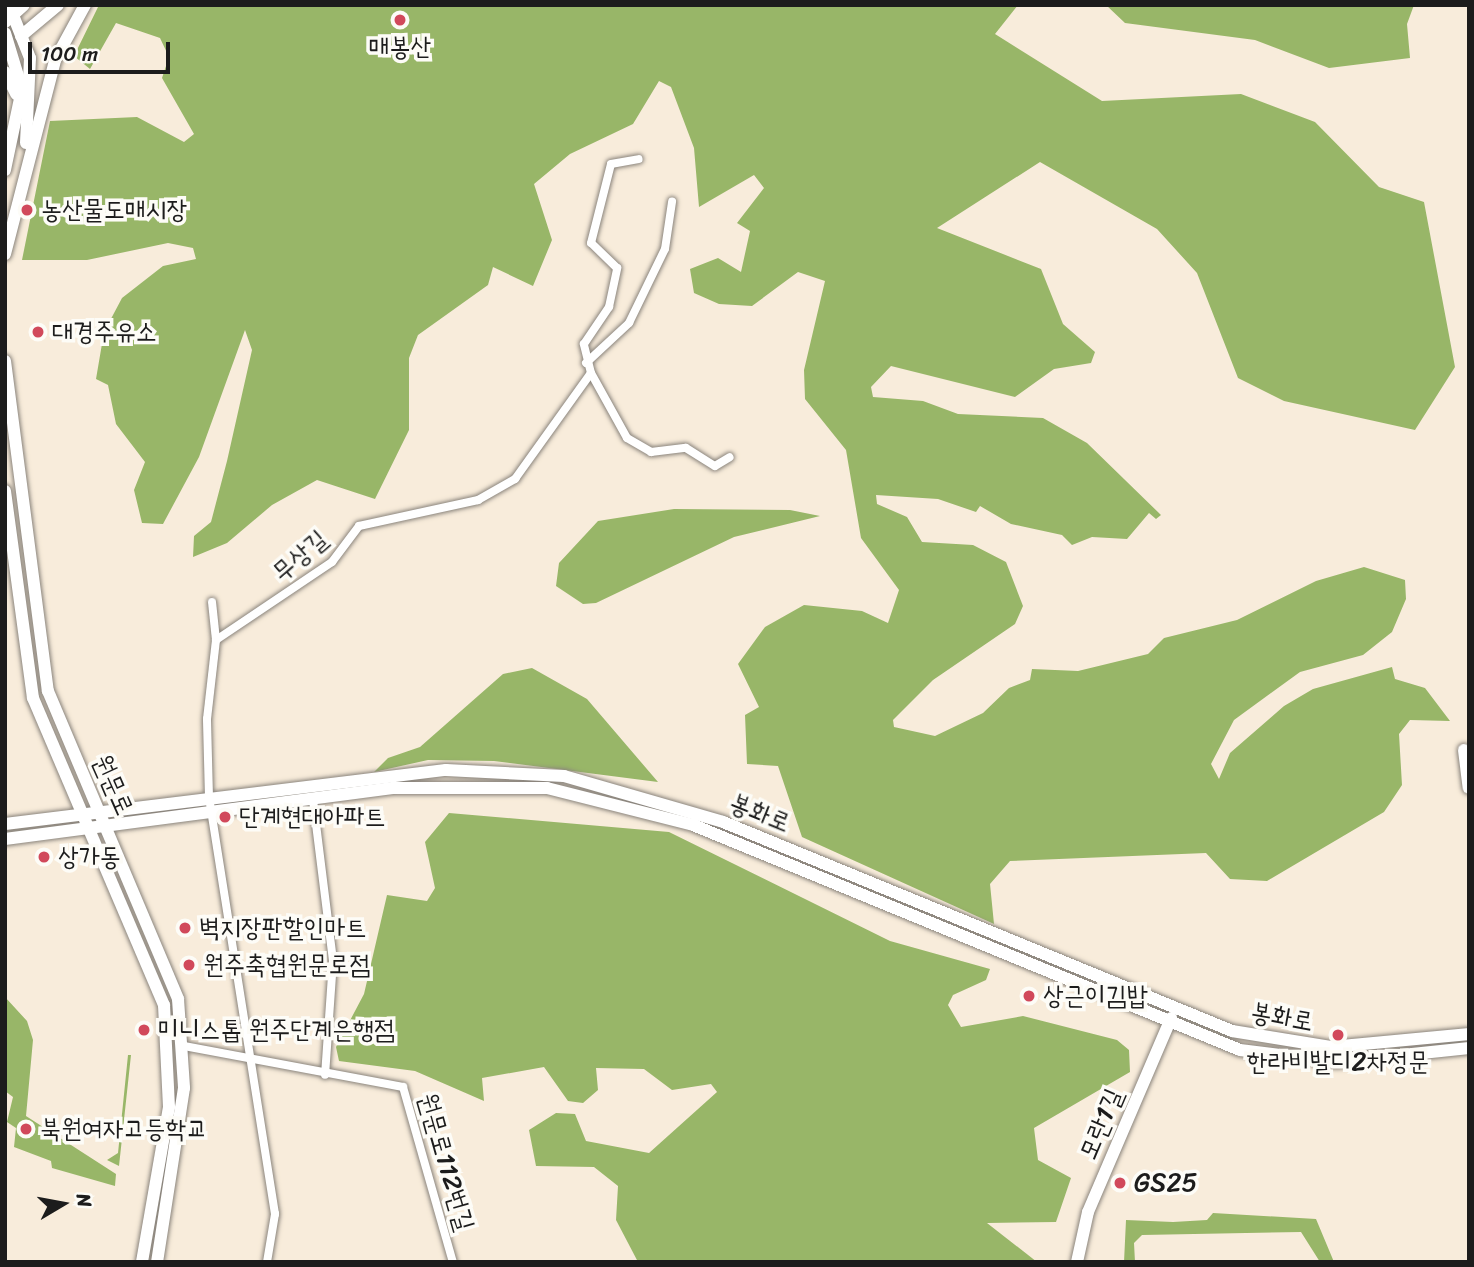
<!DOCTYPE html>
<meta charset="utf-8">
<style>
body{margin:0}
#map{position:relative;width:1474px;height:1267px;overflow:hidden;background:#f8ecdb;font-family:Sriracha,"Poor Story",sans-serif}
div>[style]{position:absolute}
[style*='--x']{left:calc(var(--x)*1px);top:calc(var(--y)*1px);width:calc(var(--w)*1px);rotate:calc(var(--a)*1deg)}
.forest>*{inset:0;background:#98b668}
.roads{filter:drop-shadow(0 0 2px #8a847c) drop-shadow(0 0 2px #8a847c)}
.street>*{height:8px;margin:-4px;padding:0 4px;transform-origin:4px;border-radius:4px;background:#fff}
.secondary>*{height:12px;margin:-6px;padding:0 6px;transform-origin:6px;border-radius:6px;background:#fff}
.dots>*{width:19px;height:19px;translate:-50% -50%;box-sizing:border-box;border:4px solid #fdfcf7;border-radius:50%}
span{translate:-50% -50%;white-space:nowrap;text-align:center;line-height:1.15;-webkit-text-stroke:7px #fdfcf7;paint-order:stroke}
.poi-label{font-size:26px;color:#1c1c1c}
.left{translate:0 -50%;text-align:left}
.street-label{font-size:26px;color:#1c1c1c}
.frame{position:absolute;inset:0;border:7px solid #1c1c1c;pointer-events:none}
.north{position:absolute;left:28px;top:1169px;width:70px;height:70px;-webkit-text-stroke:5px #fdfcf7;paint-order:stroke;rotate:80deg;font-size:19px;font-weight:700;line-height:28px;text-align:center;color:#1c1c1c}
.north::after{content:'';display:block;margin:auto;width:24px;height:32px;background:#1c1c1c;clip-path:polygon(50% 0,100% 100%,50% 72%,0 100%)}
.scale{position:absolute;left:28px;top:42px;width:142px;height:32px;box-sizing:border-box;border:4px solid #1c1c1c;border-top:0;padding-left:9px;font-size:21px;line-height:24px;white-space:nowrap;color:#1c1c1c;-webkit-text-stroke:5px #fdfcf7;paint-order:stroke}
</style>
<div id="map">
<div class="forest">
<div style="clip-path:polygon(99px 5px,1018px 5px,995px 34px,1102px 101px,1241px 94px,1315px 122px,1379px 187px,1424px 202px,1455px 367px,1415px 430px,1284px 401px,1238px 378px,1197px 273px,1157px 229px,1040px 162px,937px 228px,1041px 269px,1063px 324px,1095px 352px,1091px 363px,1054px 369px,1015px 397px,891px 366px,871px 387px,873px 397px,923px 401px,958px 414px,1043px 418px,1087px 443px,1161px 515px,1156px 519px,1149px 513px,1127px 539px,1092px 537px,1072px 545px,1062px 535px,1011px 524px,980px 506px,976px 512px,938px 499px,876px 495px,877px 504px,907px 517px,922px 542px,973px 545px,1006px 562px,1023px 606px,1015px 624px,933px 680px,893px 720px,894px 727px,935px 736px,983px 713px,1009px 688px,1030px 680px,1032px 669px,1078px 671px,1148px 654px,1164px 638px,1237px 620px,1316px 581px,1364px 567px,1405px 580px,1406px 599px,1392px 632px,1363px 655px,1300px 672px,1234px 720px,1211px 764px,1219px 779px,1230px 753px,1284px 706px,1313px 689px,1392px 667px,1395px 679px,1425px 688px,1450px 721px,1410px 720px,1399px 734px,1402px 785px,1384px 812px,1267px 881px,1230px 879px,1206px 853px,1010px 861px,990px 884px,994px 924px,802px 837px,778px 766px,747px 764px,745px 715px,759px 707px,738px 664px,765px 627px,804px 605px,862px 611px,888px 623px,899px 590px,861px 538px,846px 450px,805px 399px,804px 370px,825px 281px,798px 272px,752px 306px,719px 304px,694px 293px,690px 269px,718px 258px,741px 272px,750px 231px,737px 223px,764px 188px,754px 175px,699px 207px,694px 148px,671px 87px,659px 81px,633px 124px,570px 154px,534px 184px,552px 240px,533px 286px,493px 267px,488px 285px,418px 335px,409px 358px,409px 430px,375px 499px,317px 480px,272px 505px,227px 543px,193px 557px,194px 536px,211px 522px,227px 461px,252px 350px,245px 330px,199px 457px,163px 524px,142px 523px,134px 490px,145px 462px,116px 424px,108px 385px,96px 379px,104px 332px,122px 298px,163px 266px,196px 259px,193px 248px,168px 243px,87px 260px,22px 260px,50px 121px,137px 117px,184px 142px,194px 134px,162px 78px,169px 57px,160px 38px,116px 23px,90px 69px,74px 56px)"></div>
<div style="clip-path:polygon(1106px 5px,1414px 5px,1407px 24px,1410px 58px,1329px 68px,1255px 40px,1125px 23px)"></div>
<div style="clip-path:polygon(674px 509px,790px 510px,820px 516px,734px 537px,596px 603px,583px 604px,556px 586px,559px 563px,598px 521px)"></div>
<div style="clip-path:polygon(532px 668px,587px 699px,658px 782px,494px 761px,428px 760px,374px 772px,388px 758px,420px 747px,503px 674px)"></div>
<div style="clip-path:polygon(449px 813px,669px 832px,890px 941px,990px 969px,986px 980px,953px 995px,948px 1005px,961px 1027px,1023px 1016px,1117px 1040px,1129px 1050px,1130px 1072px,1034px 1128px,1038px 1160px,1071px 1178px,1056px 1222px,987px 1223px,1037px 1262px,638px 1262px,616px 1220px,618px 1186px,594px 1167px,536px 1166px,529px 1130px,556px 1113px,575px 1114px,586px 1141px,649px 1153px,717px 1092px,711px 1084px,672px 1090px,644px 1069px,596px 1068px,598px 1090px,583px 1103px,568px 1101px,544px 1067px,482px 1078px,484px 1101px,415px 1071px,339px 1061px,336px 1047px,364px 994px,387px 895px,427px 901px,435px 888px,425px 842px)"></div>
<div style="clip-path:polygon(5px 997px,27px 1021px,33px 1040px,26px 1116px,116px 1174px,115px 1186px,52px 1168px,51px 1161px,14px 1147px,16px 1128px,7px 1122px,13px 1097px,5px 1091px)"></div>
<div style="clip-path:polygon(128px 1055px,131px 1055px,119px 1166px,107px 1160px,118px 1153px)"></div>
<div style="clip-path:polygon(1213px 1213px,1316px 1219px,1334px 1262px,1320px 1262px,1301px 1232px,1142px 1235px,1134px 1243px,1135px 1262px,1124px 1262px,1126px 1220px,1173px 1222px,1207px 1220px)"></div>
</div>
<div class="roads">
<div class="street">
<div style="--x:586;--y:363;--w:59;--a:-42.9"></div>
<div style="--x:629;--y:323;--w:82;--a:-64.1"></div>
<div style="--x:665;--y:249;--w:48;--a:-81.5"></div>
<div style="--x:591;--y:373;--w:74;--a:61"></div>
<div style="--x:627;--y:438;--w:28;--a:30"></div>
<div style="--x:651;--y:452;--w:35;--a:-7"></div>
<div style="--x:686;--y:448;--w:34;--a:32"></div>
<div style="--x:715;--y:466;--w:17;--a:-31"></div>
<div style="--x:212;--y:602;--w:38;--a:84"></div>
<div style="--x:313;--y:800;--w:162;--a:82.9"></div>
<div style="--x:333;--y:961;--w:114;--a:94"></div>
<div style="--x:184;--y:1046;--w:223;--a:10.6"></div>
<div style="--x:403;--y:1087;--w:182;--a:74.1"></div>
<div style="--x:267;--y:1262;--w:49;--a:-80.5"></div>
<div style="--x:275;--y:1214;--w:422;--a:-99"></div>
<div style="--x:209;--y:797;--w:78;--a:-91.5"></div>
<div style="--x:207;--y:719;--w:80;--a:-83.5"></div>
<div style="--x:216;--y:640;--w:140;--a:-33.9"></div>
<div style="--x:332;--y:562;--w:45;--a:-53.1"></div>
<div style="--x:359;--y:526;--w:122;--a:-12.3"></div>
<div style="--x:478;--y:500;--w:43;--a:-29.6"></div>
<div style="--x:515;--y:479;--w:130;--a:-54.4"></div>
<div style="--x:591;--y:373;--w:30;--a:-104"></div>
<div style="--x:584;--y:344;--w:45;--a:-56"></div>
<div style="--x:609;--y:307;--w:40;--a:-78"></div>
<div style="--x:617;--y:268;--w:36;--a:-136"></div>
<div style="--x:591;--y:243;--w:81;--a:-75.8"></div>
<div style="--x:611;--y:164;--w:28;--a:-10"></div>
</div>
<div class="secondary">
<div style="--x:9;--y:5;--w:57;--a:68.4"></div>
<div style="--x:30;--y:58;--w:85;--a:92.7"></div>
<div style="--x:5;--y:22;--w:25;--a:-42"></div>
<div style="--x:5;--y:33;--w:59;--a:73.1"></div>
<div style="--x:22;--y:89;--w:83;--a:101.9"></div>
<div style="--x:21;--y:36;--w:48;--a:-40"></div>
<div style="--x:5;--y:72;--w:25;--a:63"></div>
<div style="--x:5;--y:254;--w:200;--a:-75.5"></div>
<div style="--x:55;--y:60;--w:63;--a:-61.4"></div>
<div style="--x:5;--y:361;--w:333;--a:82.6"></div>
<div style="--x:48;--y:691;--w:334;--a:67.1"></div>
<div style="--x:178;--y:999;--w:89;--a:86.1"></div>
<div style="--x:184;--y:1088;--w:176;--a:98.8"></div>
<div style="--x:5;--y:491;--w:209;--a:82.3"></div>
<div style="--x:33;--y:698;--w:334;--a:66.9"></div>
<div style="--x:164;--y:1005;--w:102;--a:87.2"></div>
<div style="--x:169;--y:1107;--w:157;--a:99.9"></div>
<div style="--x:1464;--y:750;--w:38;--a:83"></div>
<div style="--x:5;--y:824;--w:444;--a:-7"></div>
<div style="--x:446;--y:770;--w:118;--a:2.9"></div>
<div style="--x:564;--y:776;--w:166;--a:16.1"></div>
<div style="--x:723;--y:822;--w:550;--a:22.32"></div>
<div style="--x:1232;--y:1031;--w:100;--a:9.2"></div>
<div style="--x:1331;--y:1047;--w:139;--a:-5.4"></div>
<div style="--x:5;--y:839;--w:391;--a:-7.5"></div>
<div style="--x:393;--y:788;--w:154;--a:0"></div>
<div style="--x:547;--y:788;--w:151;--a:14.2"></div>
<div style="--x:693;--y:825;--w:591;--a:22.36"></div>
<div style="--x:1240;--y:1050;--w:97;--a:7.1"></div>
<div style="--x:1336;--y:1062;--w:134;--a:-6"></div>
<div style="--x:1077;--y:1262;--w:51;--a:-77.6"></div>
<div style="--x:1088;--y:1212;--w:211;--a:-66.8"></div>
</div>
</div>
<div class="dots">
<div style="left:400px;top:20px;background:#d1495b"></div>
<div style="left:27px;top:210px;background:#d1495b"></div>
<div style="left:38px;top:332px;background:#d1495b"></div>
<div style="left:225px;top:817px;background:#d1495b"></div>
<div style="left:44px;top:857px;background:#d1495b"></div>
<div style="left:185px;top:928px;background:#d1495b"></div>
<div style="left:189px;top:965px;background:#d1495b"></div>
<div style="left:1029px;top:996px;background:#d1495b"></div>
<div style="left:144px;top:1030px;background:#d1495b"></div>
<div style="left:1338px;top:1035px;background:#d1495b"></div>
<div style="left:26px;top:1129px;background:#d1495b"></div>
<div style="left:1120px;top:1183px;background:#d1495b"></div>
</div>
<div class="poi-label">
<span style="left:400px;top:47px">매봉산</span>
<span class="left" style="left:41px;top:210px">농산물도매시장</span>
<span class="left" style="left:52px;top:332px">대경주유소</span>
<span class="left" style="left:239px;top:817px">단계현대아파트</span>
<span class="left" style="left:58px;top:857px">상가동</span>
<span class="left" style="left:199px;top:928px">벽지장판할인마트</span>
<span class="left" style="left:203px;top:965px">원주축협원문로점</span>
<span class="left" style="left:1043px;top:996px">상근이김밥</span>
<span class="left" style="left:158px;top:1030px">미니스톱 원주단계은행점</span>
<span style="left:1338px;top:1062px">한라비발디2차정문</span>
<span class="left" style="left:40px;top:1129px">북원여자고등학교</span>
<span class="left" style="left:1134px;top:1183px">GS25</span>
</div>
<div class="street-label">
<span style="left:300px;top:556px;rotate:-41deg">무상길</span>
<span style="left:113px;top:785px;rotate:66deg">원문로</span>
<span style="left:760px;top:813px;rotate:22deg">봉화로</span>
<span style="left:1282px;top:1017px;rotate:10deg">봉화로</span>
<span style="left:1101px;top:1124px;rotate:-67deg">모란1길</span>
<span style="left:446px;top:1162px;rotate:74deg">원문로112번길</span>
</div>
<div class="frame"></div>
<div class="north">N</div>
<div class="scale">100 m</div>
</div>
